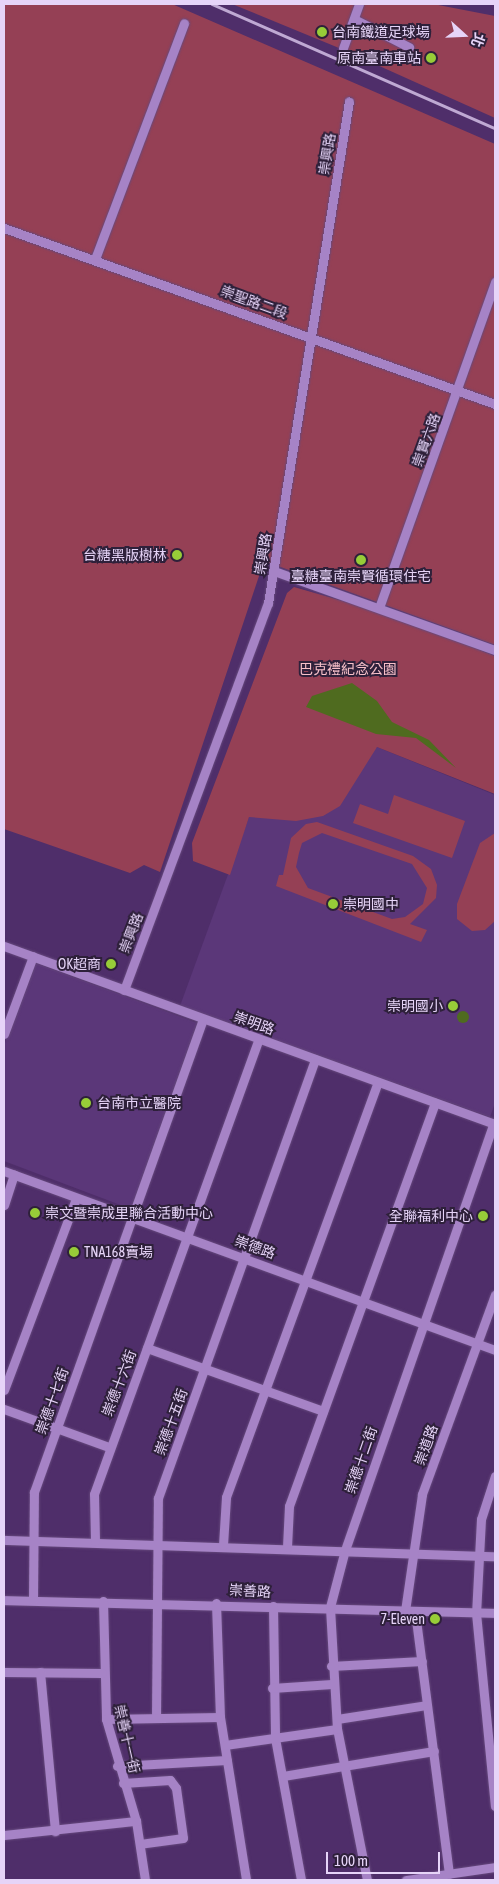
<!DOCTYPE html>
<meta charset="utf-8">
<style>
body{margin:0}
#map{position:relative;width:499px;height:1884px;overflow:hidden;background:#4f2e6a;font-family:"Asap Condensed","Noto Sans TC",sans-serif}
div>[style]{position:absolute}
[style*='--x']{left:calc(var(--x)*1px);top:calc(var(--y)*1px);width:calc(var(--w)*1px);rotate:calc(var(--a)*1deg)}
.built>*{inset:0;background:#5b3779}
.green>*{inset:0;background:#954055}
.water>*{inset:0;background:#4f6b1f}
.round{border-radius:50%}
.roads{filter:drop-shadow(0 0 1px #66497d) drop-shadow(0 0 1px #66497d)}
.minor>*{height:9px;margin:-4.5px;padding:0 4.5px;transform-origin:4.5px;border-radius:4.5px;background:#a683c6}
.rail>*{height:2.5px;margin:-1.25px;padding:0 1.25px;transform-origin:1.25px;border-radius:1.25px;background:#bfa9d3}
.dots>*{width:14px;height:14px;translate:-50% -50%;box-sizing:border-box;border:2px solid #2e203a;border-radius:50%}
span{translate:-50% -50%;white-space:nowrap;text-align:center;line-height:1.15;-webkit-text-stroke:4px #2e203a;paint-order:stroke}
.poi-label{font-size:14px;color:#e6d4f8}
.left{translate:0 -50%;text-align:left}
.right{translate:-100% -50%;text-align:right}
.street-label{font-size:14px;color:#e6d4f8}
.park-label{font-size:14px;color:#f8c0c9}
.frame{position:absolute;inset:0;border:5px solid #e6d4f8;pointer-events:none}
.north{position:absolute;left:439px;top:10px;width:50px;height:50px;-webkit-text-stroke:4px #2e203a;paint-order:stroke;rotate:110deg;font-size:14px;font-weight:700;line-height:20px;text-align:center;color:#e6d4f8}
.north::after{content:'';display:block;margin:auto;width:18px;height:22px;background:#e6d4f8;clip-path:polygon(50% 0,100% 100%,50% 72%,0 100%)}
.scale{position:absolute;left:326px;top:1852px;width:114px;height:22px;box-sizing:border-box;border:2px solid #e6d4f8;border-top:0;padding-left:6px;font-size:15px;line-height:18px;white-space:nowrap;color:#e6d4f8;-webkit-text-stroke:4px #2e203a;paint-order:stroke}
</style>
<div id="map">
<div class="built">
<div style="clip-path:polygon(377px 747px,495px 795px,495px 1103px,490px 1117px,180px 1006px,249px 817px)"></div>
<div style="clip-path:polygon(35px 963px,197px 1023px,131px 1209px,4px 1161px,4px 1045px)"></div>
</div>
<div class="green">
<div style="clip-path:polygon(4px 4px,172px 4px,495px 144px,495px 645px,264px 561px,160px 872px,144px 865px,130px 873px,4px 829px)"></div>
<div style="clip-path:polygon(232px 4px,356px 4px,339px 48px)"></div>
<div style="clip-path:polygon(363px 4px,433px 4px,495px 16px,495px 118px,346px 51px)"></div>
<div style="clip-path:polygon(294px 587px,388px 614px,495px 656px,495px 794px,377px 747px,340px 806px,323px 816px,296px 821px,249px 817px,230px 875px,193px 861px,192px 843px,287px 593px)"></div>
<div style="clip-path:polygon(394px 795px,465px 821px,452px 858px,353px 823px,360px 804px,388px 814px)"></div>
<div style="clip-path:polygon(evenodd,317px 822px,413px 856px,431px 869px,437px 885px,436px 898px,410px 924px,427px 930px,421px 942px,276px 886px,279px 875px,283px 875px,291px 838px,306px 824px,317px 822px,322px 833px,412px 864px,427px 888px,423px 904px,405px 917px,392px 919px,308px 888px,296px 867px,299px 853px,302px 843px,322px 833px)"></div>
<div style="clip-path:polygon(495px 833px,495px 921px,485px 930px,472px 931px,457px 919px,457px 904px,480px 843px)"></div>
</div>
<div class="water">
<div style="clip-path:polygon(352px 683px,377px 701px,392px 722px,429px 740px,456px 768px,416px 738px,376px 734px,306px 707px,312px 696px)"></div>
<div class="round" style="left:457px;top:1011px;width:12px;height:12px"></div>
</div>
<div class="roads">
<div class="minor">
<div style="--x:354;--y:19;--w:62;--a:27"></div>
<div style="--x:343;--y:48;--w:47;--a:-70"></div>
<div style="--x:4;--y:228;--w:522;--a:19.72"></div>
<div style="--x:95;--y:259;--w:252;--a:-69.3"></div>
<div style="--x:274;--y:571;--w:235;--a:19.7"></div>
<div style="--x:380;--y:605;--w:343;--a:-70.4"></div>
<div style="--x:4;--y:946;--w:522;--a:19.93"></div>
<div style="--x:124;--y:990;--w:413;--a:-69.6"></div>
<div style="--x:268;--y:603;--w:508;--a:-80.83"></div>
<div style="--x:4;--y:1034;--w:83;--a:-69.6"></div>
<div style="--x:4;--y:1171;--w:523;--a:20.03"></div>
<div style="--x:4;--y:1205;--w:32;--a:-72"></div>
<div style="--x:147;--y:1348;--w:187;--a:19.7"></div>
<div style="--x:4;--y:1390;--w:205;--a:-69.4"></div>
<div style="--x:4;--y:1409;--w:112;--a:19.9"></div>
<div style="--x:495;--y:1476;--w:45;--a:108"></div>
<div style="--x:481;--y:1519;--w:94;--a:93"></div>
<div style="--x:476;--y:1613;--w:194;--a:84.4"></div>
<div style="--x:4;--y:1540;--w:491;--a:1.9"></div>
<div style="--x:95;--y:1541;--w:47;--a:-91.2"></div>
<div style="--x:94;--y:1494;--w:484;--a:-70.1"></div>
<div style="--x:223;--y:1545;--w:48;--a:-86.4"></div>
<div style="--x:226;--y:1497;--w:442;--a:-69.9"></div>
<div style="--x:287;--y:1547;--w:41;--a:-87.2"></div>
<div style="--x:289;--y:1506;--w:429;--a:-70.1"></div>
<div style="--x:4;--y:1600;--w:491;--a:1.5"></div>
<div style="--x:33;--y:1600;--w:108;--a:-89.5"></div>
<div style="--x:34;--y:1492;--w:502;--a:-70.34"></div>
<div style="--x:103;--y:1601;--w:118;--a:88.5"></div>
<div style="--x:106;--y:1719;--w:106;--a:73.6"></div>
<div style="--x:136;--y:1821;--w:60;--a:81.3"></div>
<div style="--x:216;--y:1603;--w:114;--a:88"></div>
<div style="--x:220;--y:1717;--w:165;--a:80.9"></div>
<div style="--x:273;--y:1606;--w:132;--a:89.1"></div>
<div style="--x:275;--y:1738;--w:144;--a:79.6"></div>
<div style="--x:405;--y:1611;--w:118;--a:-81.7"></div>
<div style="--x:422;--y:1494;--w:212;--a:-69.9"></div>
<div style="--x:415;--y:1612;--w:264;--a:82.6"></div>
<div style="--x:331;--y:1666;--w:91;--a:-3.1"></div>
<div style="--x:4;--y:1672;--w:98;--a:0.6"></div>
<div style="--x:40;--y:1672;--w:160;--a:84.6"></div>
<div style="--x:272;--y:1688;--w:60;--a:-3.8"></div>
<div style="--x:156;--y:1718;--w:220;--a:-89.5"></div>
<div style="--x:158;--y:1498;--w:466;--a:-70.3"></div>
<div style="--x:106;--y:1719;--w:114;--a:-1"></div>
<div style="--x:337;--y:1719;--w:90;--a:-8.9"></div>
<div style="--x:225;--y:1745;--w:113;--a:-8.1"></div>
<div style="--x:117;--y:1766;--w:110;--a:-3.1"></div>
<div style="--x:283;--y:1776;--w:153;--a:-9.4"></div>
<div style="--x:123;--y:1783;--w:47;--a:-3.7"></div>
<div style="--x:170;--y:1780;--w:10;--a:53"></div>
<div style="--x:176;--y:1788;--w:50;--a:82"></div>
<div style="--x:183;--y:1838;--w:43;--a:172.1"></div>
<div style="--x:4;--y:1835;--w:133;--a:-6.1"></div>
<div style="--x:367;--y:1880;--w:154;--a:-101.2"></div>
<div style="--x:337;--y:1729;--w:122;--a:-93.3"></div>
<div style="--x:330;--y:1607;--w:59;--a:-75.3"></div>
<div style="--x:345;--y:1550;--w:451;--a:-70.8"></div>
<div style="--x:406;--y:1880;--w:90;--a:-8.3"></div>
</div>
</div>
<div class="rail">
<div style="--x:212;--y:4;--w:309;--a:23.7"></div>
</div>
<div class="dots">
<div style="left:322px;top:32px;background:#97cc38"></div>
<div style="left:431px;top:58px;background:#97cc38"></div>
<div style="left:177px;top:555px;background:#97cc38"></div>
<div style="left:361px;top:560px;background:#97cc38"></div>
<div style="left:333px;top:904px;background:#97cc38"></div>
<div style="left:111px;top:964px;background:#97cc38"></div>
<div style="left:453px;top:1006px;background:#97cc38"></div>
<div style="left:86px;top:1103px;background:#97cc38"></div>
<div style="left:35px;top:1213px;background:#97cc38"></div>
<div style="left:483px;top:1216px;background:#97cc38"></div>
<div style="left:74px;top:1252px;background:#97cc38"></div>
<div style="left:435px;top:1619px;background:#97cc38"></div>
</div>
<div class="poi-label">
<span class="left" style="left:332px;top:32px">台南鐵道足球場</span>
<span class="right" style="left:421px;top:58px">原南臺南車站</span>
<span class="right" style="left:167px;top:555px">台糖黑版樹林</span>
<span style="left:361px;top:576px">臺糖臺南崇賢循環住宅</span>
<span class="left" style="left:343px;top:904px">崇明國中</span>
<span class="right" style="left:101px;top:964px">OK超商</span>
<span class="right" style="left:443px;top:1006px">崇明國小</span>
<span class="left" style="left:97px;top:1103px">台南市立醫院</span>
<span class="left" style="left:45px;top:1213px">崇文暨崇成里聯合活動中心</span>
<span class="right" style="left:473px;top:1216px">全聯福利中心</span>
<span class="left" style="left:84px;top:1252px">TNA168賣場</span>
<span class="right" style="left:425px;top:1619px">7-Eleven</span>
</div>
<div class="street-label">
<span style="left:327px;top:154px;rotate:-81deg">崇興路</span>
<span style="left:254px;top:302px;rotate:20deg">崇聖路二段</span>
<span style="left:426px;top:440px;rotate:-70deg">崇賢六路</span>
<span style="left:263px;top:554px;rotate:-81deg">崇興路</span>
<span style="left:131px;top:933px;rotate:-69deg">崇興路</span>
<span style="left:254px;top:1023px;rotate:20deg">崇明路</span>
<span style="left:255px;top:1247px;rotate:20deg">崇德路</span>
<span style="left:119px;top:1383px;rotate:-69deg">崇德十六街</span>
<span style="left:52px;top:1401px;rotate:-70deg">崇德十七街</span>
<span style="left:171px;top:1422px;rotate:-70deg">崇德十五街</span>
<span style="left:426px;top:1445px;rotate:-70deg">崇道路</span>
<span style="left:361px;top:1460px;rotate:-71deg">崇德十二街</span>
<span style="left:250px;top:1591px;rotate:3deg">崇善路</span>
<span style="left:127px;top:1739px;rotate:77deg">崇善十一街</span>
</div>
<div class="park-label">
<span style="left:348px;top:669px">巴克禮紀念公園</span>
</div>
<div class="frame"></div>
<div class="north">北</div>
<div class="scale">100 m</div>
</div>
